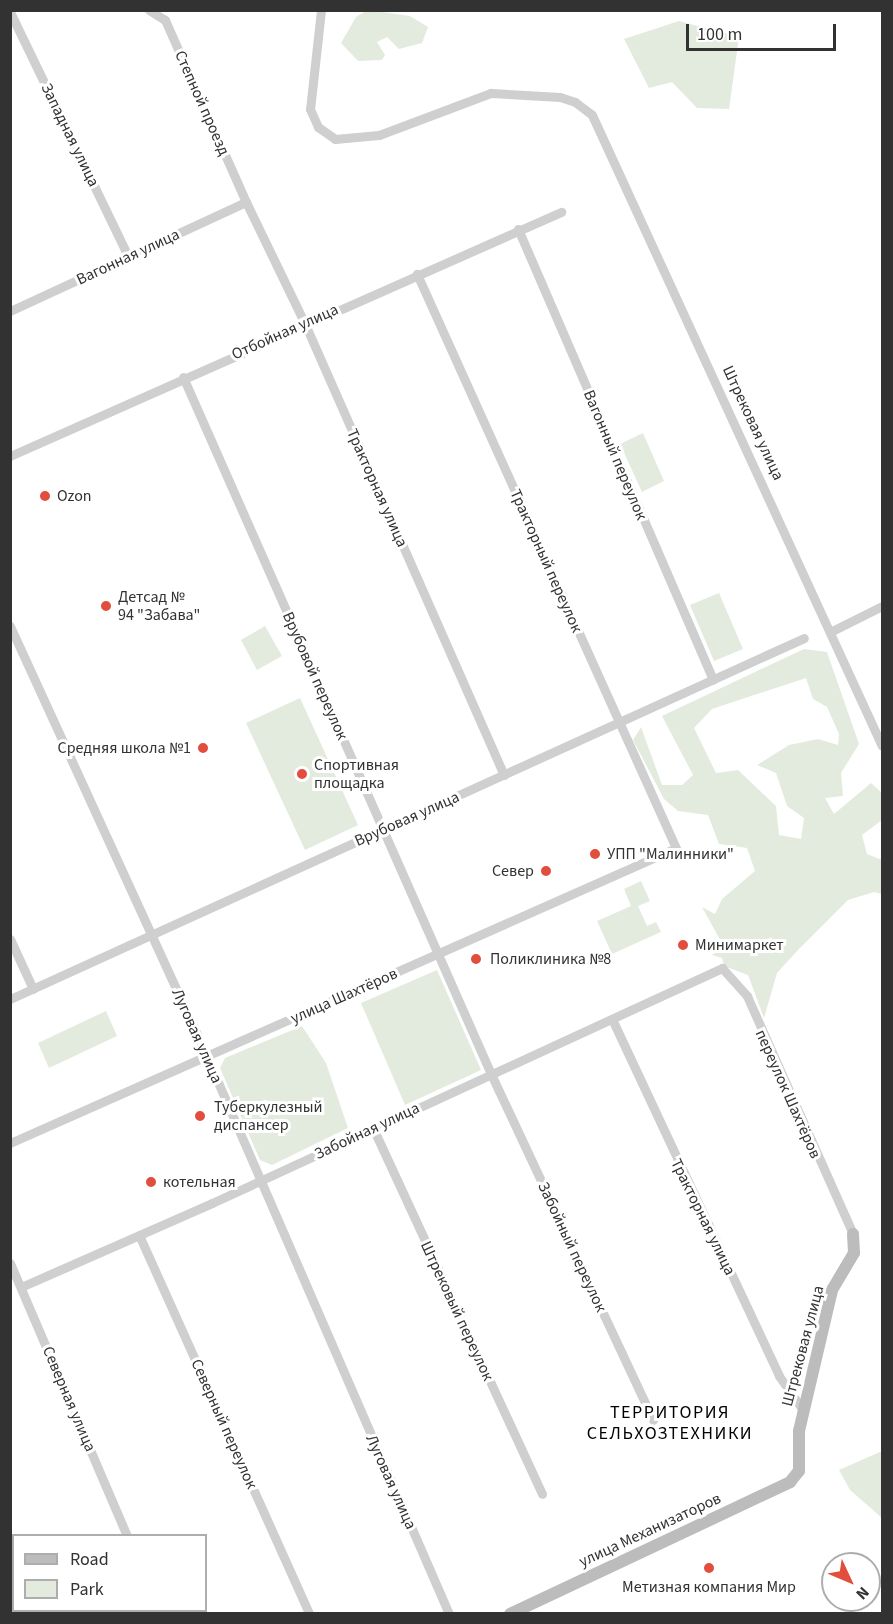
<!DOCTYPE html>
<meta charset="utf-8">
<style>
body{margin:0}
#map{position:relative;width:893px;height:1624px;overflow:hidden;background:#fff;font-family:"Source Sans 3",sans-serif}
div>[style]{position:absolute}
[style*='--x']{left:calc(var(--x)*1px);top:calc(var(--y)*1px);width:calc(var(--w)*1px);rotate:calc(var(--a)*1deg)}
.green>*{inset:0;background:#e3ebde}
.street>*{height:9px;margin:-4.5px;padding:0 4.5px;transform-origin:4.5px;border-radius:4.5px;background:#cfcfcf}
.secondary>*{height:12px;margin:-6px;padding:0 6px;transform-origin:6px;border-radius:6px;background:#bcbcbc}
.dots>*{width:16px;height:16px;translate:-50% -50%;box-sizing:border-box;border:3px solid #fff;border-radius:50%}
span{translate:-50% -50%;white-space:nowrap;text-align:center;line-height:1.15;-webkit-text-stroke:6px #fff;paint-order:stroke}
.street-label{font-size:16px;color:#323232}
.poi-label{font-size:16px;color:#323232}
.left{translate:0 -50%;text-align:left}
.right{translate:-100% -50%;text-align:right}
.neighbourhood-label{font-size:18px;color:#000;letter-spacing:1.5px}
.frame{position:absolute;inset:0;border:12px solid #323232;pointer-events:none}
.legend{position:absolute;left:12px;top:1534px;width:195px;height:78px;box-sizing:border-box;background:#fff;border:2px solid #adadad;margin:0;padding:8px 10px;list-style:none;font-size:18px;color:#323232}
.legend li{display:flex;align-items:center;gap:12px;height:30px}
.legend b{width:30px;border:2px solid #adadad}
.north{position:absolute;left:821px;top:1552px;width:60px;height:60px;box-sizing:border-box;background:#fff;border:2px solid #adadad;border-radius:50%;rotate:134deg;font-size:16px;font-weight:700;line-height:24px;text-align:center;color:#323232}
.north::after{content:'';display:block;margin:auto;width:21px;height:27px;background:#e14e3d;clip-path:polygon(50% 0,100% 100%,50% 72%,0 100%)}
.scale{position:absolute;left:686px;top:24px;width:150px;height:27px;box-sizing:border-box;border:3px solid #323232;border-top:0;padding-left:8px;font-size:18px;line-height:21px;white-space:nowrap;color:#323232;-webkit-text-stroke:4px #fff;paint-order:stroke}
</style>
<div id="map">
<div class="green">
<div style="clip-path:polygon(368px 10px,410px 16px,428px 27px,422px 43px,399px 49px,387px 37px,377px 42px,385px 55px,382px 60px,358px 61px,341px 43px,356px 17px)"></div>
<div style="clip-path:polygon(679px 21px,739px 37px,729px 109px,697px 108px,672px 82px,649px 88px,624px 39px)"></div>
<div style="clip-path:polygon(643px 433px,664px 481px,642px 492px,620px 444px)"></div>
<div style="clip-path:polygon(719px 593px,743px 649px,714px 661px,690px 605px)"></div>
<div style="clip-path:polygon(265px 626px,282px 656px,257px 670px,241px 640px)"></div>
<div style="clip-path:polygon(evenodd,804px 649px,827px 652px,859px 744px,841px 773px,843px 796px,825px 798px,834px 814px,871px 783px,882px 793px,882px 820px,862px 835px,867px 854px,882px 860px,882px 894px,874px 892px,848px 900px,798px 950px,777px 973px,764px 1018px,748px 975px,724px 966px,722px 958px,712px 955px,724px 947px,702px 907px,715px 914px,722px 899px,755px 871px,747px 848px,719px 844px,708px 815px,678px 811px,664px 799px,633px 740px,641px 727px,662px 785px,682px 785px,693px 775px,662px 716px,804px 649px,806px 678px,813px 699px,827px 707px,839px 734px,838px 745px,818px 739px,789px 745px,757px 765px,776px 773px,787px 806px,804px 818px,801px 839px,779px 835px,776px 806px,738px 770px,716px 773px,694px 728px,712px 709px,806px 678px)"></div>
<div style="clip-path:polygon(300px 698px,358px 825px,305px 850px,246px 723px)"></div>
<div style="clip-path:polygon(641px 881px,650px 901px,638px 906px,647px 926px,656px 922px,661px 932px,612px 954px,597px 921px,631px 906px,624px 889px)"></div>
<div style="clip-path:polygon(437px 970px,481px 1070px,405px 1105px,361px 1003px)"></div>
<div style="clip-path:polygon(106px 1011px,117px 1036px,49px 1068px,38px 1043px)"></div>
<div style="clip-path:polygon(302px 1026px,326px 1063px,348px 1128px,272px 1165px,260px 1160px,220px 1068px,225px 1058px)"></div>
<div style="clip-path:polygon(882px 1451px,882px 1518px,850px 1490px,839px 1470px)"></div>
</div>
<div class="street">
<div style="--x:149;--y:10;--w:19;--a:32"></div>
<div style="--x:165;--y:20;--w:199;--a:66"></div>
<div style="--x:246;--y:202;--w:136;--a:64.2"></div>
<div style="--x:305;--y:324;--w:493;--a:66.2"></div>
<div style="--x:321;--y:10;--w:100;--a:96.3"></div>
<div style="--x:310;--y:109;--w:20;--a:66"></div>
<div style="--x:318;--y:127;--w:21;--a:35"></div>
<div style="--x:335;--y:139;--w:44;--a:-5.2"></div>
<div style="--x:379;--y:135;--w:120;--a:-20.6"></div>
<div style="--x:491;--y:93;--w:69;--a:3.3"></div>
<div style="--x:560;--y:97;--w:16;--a:18"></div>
<div style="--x:575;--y:102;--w:21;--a:37"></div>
<div style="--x:592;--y:115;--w:694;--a:65.32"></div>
<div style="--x:10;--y:12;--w:273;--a:64.2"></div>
<div style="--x:518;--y:229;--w:491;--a:66.6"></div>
<div style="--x:10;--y:311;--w:260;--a:-24.8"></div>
<div style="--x:183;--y:377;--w:762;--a:66.16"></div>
<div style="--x:491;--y:1074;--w:382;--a:64.9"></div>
<div style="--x:10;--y:456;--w:603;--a:-23.89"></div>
<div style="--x:10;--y:626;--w:441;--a:65.4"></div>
<div style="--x:194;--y:1027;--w:640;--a:66.52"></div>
<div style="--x:832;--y:631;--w:56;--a:-26.6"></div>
<div style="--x:10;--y:939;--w:55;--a:65.3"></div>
<div style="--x:10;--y:999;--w:872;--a:-24.45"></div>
<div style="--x:612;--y:1019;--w:394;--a:64.9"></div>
<div style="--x:779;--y:1376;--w:42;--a:54.8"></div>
<div style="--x:373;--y:1128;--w:403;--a:65.2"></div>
<div style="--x:10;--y:1143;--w:728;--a:-23.89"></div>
<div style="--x:676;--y:848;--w:630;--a:-114.29"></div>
<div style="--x:139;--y:1235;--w:415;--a:65.8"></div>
<div style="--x:10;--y:1263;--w:297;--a:66.8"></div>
<div style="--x:21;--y:1287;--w:209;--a:-23.7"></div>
<div style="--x:212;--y:1203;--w:562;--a:-24.74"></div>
<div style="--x:722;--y:968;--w:38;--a:48"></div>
<div style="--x:747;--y:996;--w:261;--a:66"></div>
<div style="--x:161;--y:1610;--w:4;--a:76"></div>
</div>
<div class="secondary">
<div style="--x:510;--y:1614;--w:310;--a:-25.2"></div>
<div style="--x:790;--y:1482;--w:14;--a:-51"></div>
<div style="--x:799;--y:1471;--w:40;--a:-90"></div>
<div style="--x:799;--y:1431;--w:145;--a:-76.8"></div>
<div style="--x:832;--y:1290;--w:43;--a:-59.3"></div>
<div style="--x:854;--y:1253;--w:19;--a:-93"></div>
</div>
<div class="dots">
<div style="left:45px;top:496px;background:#e14e3d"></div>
<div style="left:106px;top:606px;background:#e14e3d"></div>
<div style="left:203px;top:748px;background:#e14e3d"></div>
<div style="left:302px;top:774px;background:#e14e3d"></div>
<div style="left:595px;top:854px;background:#e14e3d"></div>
<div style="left:546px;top:871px;background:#e14e3d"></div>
<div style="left:683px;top:945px;background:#e14e3d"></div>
<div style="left:476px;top:959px;background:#e14e3d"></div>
<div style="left:200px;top:1116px;background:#e14e3d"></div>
<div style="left:151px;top:1182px;background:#e14e3d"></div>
<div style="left:709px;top:1568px;background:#e14e3d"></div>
</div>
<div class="street-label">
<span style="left:202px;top:103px;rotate:66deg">Степной проезд</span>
<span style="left:70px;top:135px;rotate:64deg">Западная улица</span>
<span style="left:128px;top:257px;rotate:-25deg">Вагонная улица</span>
<span style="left:285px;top:332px;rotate:-24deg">Отбойная улица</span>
<span style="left:753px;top:423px;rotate:65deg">Штрековая улица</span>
<span style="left:615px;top:455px;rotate:67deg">Вагонный переулок</span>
<span style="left:377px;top:488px;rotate:66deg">Тракторная улица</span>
<span style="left:546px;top:561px;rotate:66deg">Тракторный переулок</span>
<span style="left:315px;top:676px;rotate:66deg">Врубовой переулок</span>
<span style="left:407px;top:819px;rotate:-24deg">Врубовая улица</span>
<span style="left:344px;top:996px;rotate:-24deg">улица Шахтёров</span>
<span style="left:197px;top:1036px;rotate:66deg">Луговая улица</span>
<span style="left:788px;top:1094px;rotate:66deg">переулок Шахтёров</span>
<span style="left:367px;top:1131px;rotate:-25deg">Забойная улица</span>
<span style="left:703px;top:1217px;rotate:64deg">Тракторная улица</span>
<span style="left:572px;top:1247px;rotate:65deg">Забойный переулок</span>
<span style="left:457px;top:1311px;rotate:65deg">Штрековый переулок</span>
<span style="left:803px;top:1346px;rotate:-75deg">Штрековая улица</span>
<span style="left:69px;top:1399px;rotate:67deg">Северная улица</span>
<span style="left:224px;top:1424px;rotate:66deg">Северный переулок</span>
<span style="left:391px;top:1482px;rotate:66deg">Луговая улица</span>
<span style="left:650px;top:1530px;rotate:-25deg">улица Механизаторов</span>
</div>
<div class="poi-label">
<span class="left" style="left:57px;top:496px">Ozon</span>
<span class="left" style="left:118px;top:606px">Детсад №<br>94 "Забава"</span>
<span class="right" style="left:191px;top:748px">Средняя школа №1</span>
<span class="left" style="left:314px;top:774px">Спортивная<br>площадка</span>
<span class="left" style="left:607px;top:854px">УПП "Малинники"</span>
<span class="right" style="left:534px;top:871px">Север</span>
<span class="left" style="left:695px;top:945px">Минимаркет</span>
<span class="left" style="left:490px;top:959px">Поликлиника №8</span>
<span class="left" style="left:214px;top:1116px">Туберкулезный<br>диспансер</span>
<span class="left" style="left:163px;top:1182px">котельная</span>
<span style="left:709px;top:1587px">Метизная компания Мир</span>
</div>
<div class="neighbourhood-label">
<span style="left:670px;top:1424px">ТЕРРИТОРИЯ<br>СЕЛЬХОЗТЕХНИКИ</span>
</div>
<div class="frame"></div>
<ul class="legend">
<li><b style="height:8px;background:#bcbcbc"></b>Road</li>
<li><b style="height:16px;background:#e3ebde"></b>Park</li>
</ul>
<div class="north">N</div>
<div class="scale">100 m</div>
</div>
